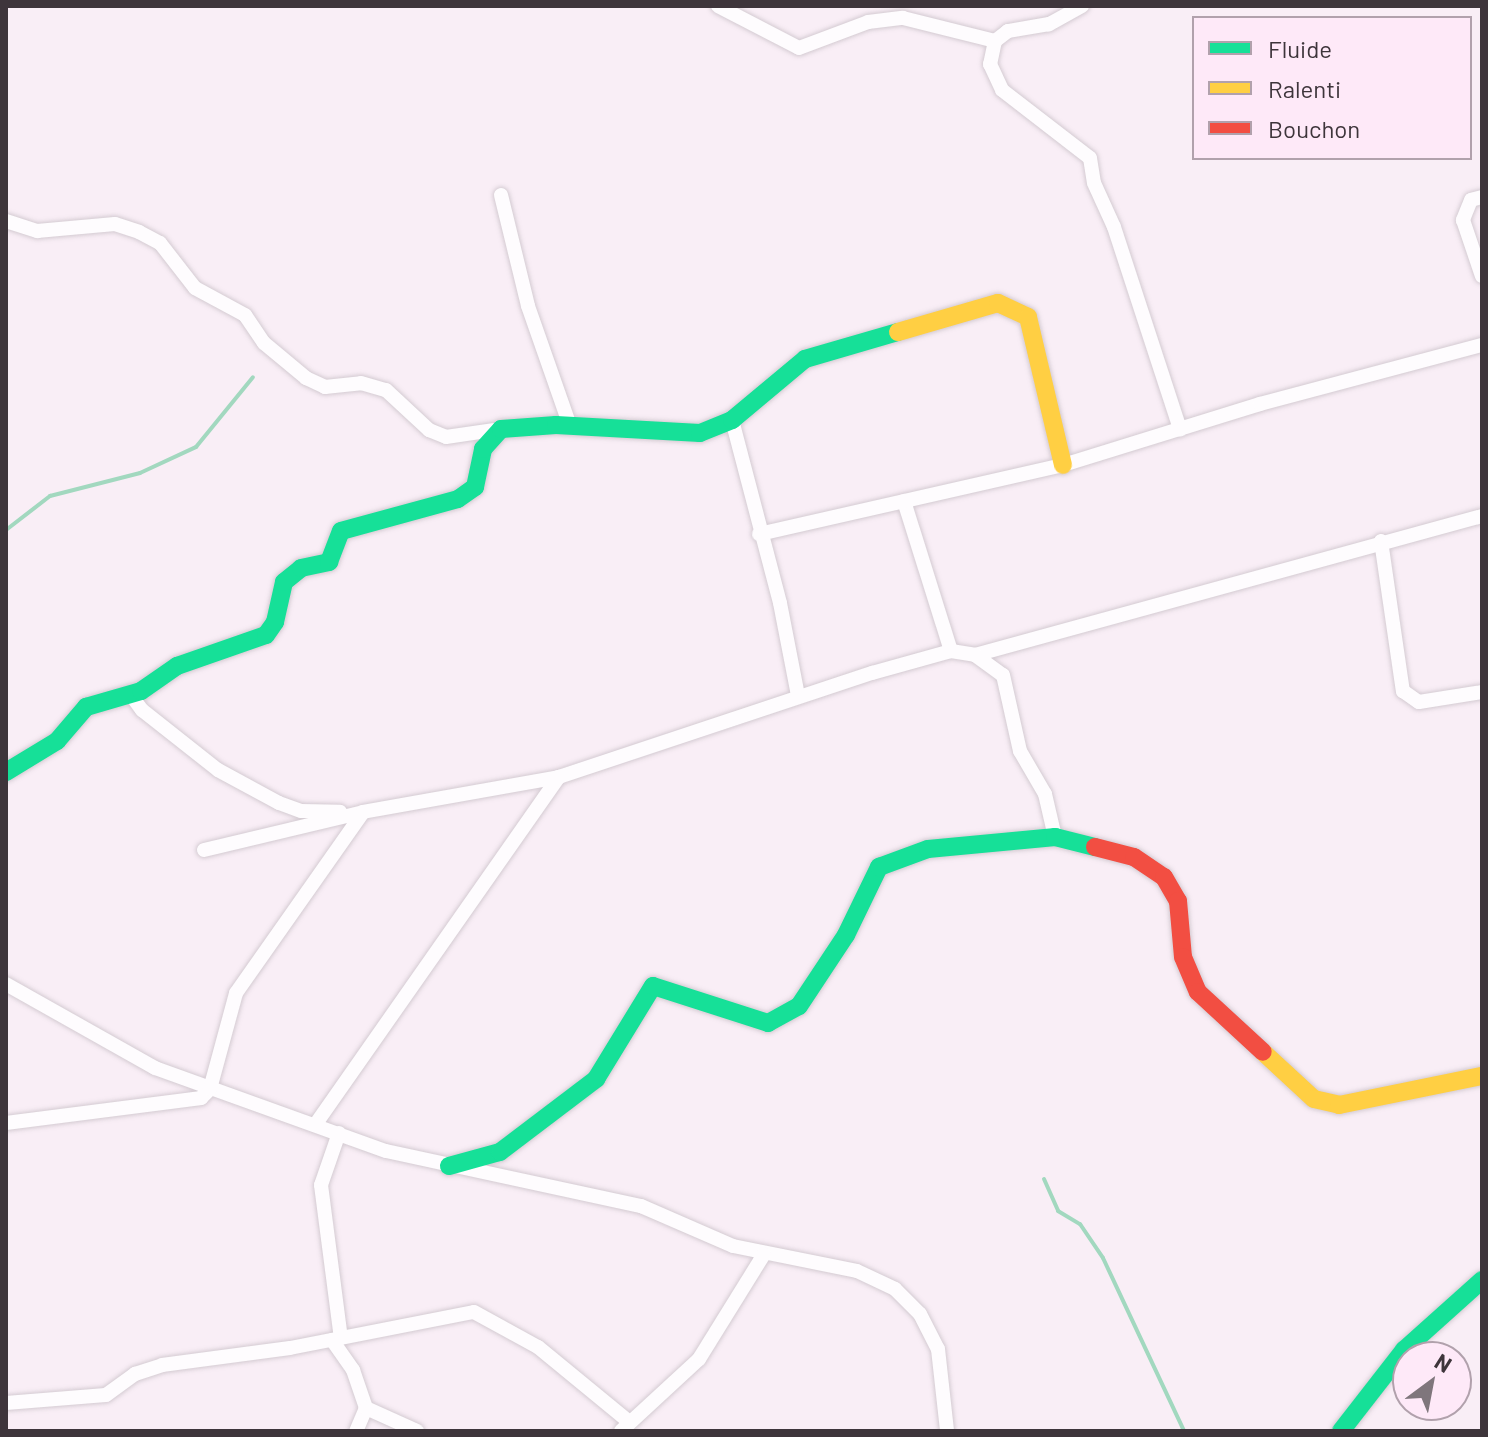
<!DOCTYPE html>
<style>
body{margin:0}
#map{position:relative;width:1488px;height:1437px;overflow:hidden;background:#f9eef6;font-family:Barlow,sans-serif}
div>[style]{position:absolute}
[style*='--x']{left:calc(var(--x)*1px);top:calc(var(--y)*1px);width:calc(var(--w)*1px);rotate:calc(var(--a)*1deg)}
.stream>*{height:4px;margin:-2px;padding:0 2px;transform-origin:2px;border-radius:2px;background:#a2d8bf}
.roads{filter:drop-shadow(0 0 2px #d4cbd2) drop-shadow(0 0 2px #d4cbd2)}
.street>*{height:14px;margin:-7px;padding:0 7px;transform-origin:7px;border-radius:7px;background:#fefcfe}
.fast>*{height:18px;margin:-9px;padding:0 9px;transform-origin:9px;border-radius:9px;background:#16e098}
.slow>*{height:18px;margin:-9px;padding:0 9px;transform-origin:9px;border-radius:9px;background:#ffcf43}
.jam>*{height:18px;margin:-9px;padding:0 9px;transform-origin:9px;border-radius:9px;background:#f24e42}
span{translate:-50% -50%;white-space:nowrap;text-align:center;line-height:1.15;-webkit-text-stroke:6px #fee9f8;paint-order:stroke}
.frame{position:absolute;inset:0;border:8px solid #3e353b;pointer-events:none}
.legend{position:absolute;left:1192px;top:16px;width:280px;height:144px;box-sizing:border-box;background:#fee9f8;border:2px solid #b1a1ac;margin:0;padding:10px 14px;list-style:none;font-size:24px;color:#3e353b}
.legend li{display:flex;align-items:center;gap:16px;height:40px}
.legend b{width:40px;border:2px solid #b1a1ac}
.north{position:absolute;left:1392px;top:1341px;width:80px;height:80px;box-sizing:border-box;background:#fee9f8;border:2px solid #b1a1ac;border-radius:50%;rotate:32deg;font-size:22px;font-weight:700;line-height:32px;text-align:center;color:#3e353b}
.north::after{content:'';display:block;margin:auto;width:28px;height:36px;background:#7f767c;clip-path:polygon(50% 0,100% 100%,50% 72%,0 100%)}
</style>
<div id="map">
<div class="stream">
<div style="--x:6;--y:530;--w:56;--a:-37.7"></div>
<div style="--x:50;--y:496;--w:93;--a:-14.3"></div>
<div style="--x:140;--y:473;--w:62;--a:-24.9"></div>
<div style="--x:196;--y:447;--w:90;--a:-50.8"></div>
<div style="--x:1044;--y:1179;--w:35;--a:66"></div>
<div style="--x:1058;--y:1211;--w:26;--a:31"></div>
<div style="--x:1080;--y:1224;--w:41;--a:55.9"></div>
<div style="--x:1103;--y:1258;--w:191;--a:64.9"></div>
</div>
<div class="roads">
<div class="street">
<div style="--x:718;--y:6;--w:91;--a:27.4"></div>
<div style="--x:799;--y:48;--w:74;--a:-20.6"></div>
<div style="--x:868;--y:22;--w:35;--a:-7"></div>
<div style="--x:903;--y:18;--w:95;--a:14"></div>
<div style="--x:1082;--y:6;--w:38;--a:151"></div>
<div style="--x:1049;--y:24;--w:42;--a:170.3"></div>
<div style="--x:1008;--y:31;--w:16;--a:142"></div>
<div style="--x:995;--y:41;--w:24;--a:102"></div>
<div style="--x:990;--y:64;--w:29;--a:65"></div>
<div style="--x:1002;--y:90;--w:111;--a:37.7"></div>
<div style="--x:1090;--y:158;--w:25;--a:81"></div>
<div style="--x:1094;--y:183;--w:48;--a:65.6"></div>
<div style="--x:1114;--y:227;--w:213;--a:71.9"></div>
<div style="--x:501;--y:195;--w:114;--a:76.3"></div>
<div style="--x:528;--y:306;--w:127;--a:70.7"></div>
<div style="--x:1482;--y:197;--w:11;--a:165"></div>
<div style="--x:1471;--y:200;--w:22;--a:112"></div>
<div style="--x:1463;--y:220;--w:59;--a:71.3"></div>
<div style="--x:6;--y:221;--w:33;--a:18"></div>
<div style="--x:37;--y:231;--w:78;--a:-5.1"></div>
<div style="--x:115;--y:224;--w:25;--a:18"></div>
<div style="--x:139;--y:232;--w:24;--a:28"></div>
<div style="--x:160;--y:243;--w:57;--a:52.1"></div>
<div style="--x:195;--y:288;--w:57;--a:28.4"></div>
<div style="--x:245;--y:315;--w:34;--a:56"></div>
<div style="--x:264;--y:343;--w:55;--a:39.8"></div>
<div style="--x:306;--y:378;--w:21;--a:25"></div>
<div style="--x:325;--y:387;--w:36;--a:-6"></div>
<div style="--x:361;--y:383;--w:26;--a:16"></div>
<div style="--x:386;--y:390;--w:59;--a:42.9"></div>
<div style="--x:429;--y:430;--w:18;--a:22"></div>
<div style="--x:446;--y:437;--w:56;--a:-8.3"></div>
<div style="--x:732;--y:420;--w:189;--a:75.3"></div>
<div style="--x:780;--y:603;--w:95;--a:79"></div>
<div style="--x:904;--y:501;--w:157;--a:72.6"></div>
<div style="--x:759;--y:534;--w:312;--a:-12.8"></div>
<div style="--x:1063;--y:465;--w:206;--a:-17.2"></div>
<div style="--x:1260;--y:404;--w:230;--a:-14.9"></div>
<div style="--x:1381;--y:541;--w:152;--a:81.7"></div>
<div style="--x:1403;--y:691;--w:19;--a:35"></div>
<div style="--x:1419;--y:702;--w:64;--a:-9"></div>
<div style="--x:975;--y:655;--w:526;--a:-15.33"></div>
<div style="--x:131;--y:695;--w:19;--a:54"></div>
<div style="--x:142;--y:710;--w:97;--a:38.3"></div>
<div style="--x:218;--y:770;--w:69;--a:28.4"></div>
<div style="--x:279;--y:803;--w:23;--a:20"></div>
<div style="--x:301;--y:811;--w:39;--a:1"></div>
<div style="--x:204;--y:850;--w:163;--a:-13.4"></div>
<div style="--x:363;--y:812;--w:199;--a:-10.1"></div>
<div style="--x:559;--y:777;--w:330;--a:-18.4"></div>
<div style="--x:872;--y:673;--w:82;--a:-15.6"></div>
<div style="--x:951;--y:651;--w:24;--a:9"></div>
<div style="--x:975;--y:655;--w:34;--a:36"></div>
<div style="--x:1003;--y:675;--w:78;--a:77.4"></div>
<div style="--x:1020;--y:751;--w:50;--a:59.8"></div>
<div style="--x:1045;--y:794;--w:44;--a:76.9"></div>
<div style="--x:6;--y:984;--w:171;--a:29.4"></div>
<div style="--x:155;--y:1068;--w:245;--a:19.8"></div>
<div style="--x:386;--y:1151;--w:261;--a:12.2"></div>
<div style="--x:641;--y:1206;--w:100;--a:23.5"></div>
<div style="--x:733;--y:1246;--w:126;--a:11.4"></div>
<div style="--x:857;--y:1271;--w:42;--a:25.3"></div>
<div style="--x:895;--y:1289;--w:35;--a:45"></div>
<div style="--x:920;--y:1314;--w:39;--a:63"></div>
<div style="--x:938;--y:1349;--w:82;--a:83.7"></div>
<div style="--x:6;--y:1123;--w:197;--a:-7.3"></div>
<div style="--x:201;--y:1098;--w:13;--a:-45"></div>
<div style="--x:210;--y:1089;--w:99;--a:-74.8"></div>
<div style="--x:236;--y:993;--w:221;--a:-54.9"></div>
<div style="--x:315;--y:1125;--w:425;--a:-55"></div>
<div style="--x:339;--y:1133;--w:55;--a:109.1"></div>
<div style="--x:321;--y:1185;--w:154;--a:82.6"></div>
<div style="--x:332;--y:1340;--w:37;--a:55"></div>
<div style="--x:353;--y:1370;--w:40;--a:71.1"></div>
<div style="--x:366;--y:1408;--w:25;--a:113"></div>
<div style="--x:6;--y:1403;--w:100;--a:-4.6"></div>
<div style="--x:106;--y:1395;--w:36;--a:-36"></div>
<div style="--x:135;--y:1374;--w:28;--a:-18"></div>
<div style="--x:162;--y:1365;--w:129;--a:-7.6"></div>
<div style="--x:290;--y:1348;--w:187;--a:-11.1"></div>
<div style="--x:474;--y:1312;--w:73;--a:28.7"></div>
<div style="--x:538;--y:1347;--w:115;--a:39.4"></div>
<div style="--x:366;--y:1408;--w:56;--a:24.3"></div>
<div style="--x:621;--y:1431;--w:106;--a:-42.7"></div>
<div style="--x:699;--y:1359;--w:123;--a:-58.2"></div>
</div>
<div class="fast">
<div style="--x:6;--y:772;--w:60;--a:-31.3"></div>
<div style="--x:57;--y:741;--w:45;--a:-49.5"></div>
<div style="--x:86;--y:707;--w:57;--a:-16.2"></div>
<div style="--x:141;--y:691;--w:44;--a:-34.8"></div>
<div style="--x:177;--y:666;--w:94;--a:-19.2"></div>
<div style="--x:266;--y:635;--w:16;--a:-55"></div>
<div style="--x:275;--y:622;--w:41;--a:-77.3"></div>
<div style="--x:284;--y:582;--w:22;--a:-39"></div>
<div style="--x:301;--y:568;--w:29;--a:-12"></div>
<div style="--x:329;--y:562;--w:33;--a:-69"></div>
<div style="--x:341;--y:531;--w:121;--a:-15.3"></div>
<div style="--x:458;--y:499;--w:21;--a:-35"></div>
<div style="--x:475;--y:487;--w:39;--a:-78"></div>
<div style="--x:483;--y:449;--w:27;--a:-48"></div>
<div style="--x:501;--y:429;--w:55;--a:-4.2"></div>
<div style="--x:556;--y:425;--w:144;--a:3.2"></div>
<div style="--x:700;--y:433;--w:35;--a:-22"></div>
<div style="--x:732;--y:420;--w:95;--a:-39.9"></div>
<div style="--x:805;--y:359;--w:97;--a:-16.2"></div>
<div style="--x:449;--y:1166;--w:53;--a:-15.4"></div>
<div style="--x:500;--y:1152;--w:121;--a:-37.2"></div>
<div style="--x:596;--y:1079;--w:109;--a:-58.5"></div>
<div style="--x:653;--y:986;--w:121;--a:17.8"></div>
<div style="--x:768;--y:1023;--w:35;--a:-29"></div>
<div style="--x:799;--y:1006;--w:85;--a:-56.5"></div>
<div style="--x:846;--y:935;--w:76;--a:-64.1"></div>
<div style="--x:879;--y:867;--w:52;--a:-20.2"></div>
<div style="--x:928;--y:849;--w:128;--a:-5.4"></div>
<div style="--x:1055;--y:837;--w:41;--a:14"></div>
<div style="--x:1341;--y:1431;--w:103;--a:-52.1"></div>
<div style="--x:1404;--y:1350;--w:105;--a:-41.9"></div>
</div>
<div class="slow">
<div style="--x:898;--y:332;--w:104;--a:-16.2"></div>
<div style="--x:998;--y:303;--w:33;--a:25"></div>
<div style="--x:1028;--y:317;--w:152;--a:76.7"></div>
<div style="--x:1263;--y:1052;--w:69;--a:42.7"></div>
<div style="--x:1314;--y:1099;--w:26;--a:13"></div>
<div style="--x:1339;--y:1105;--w:146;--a:-11.5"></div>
</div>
<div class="jam">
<div style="--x:1095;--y:847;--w:40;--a:14.4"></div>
<div style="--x:1134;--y:857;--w:36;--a:34"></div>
<div style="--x:1164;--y:877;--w:28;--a:60"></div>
<div style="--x:1178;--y:901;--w:56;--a:84.9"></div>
<div style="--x:1183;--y:957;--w:38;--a:67"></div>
<div style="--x:1198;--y:992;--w:88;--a:42.7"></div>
</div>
</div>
<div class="frame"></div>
<ul class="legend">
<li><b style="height:10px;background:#16e098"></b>Fluide</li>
<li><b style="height:10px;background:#ffcf43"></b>Ralenti</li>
<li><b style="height:10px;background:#f24e42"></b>Bouchon</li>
</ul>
<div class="north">N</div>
</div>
